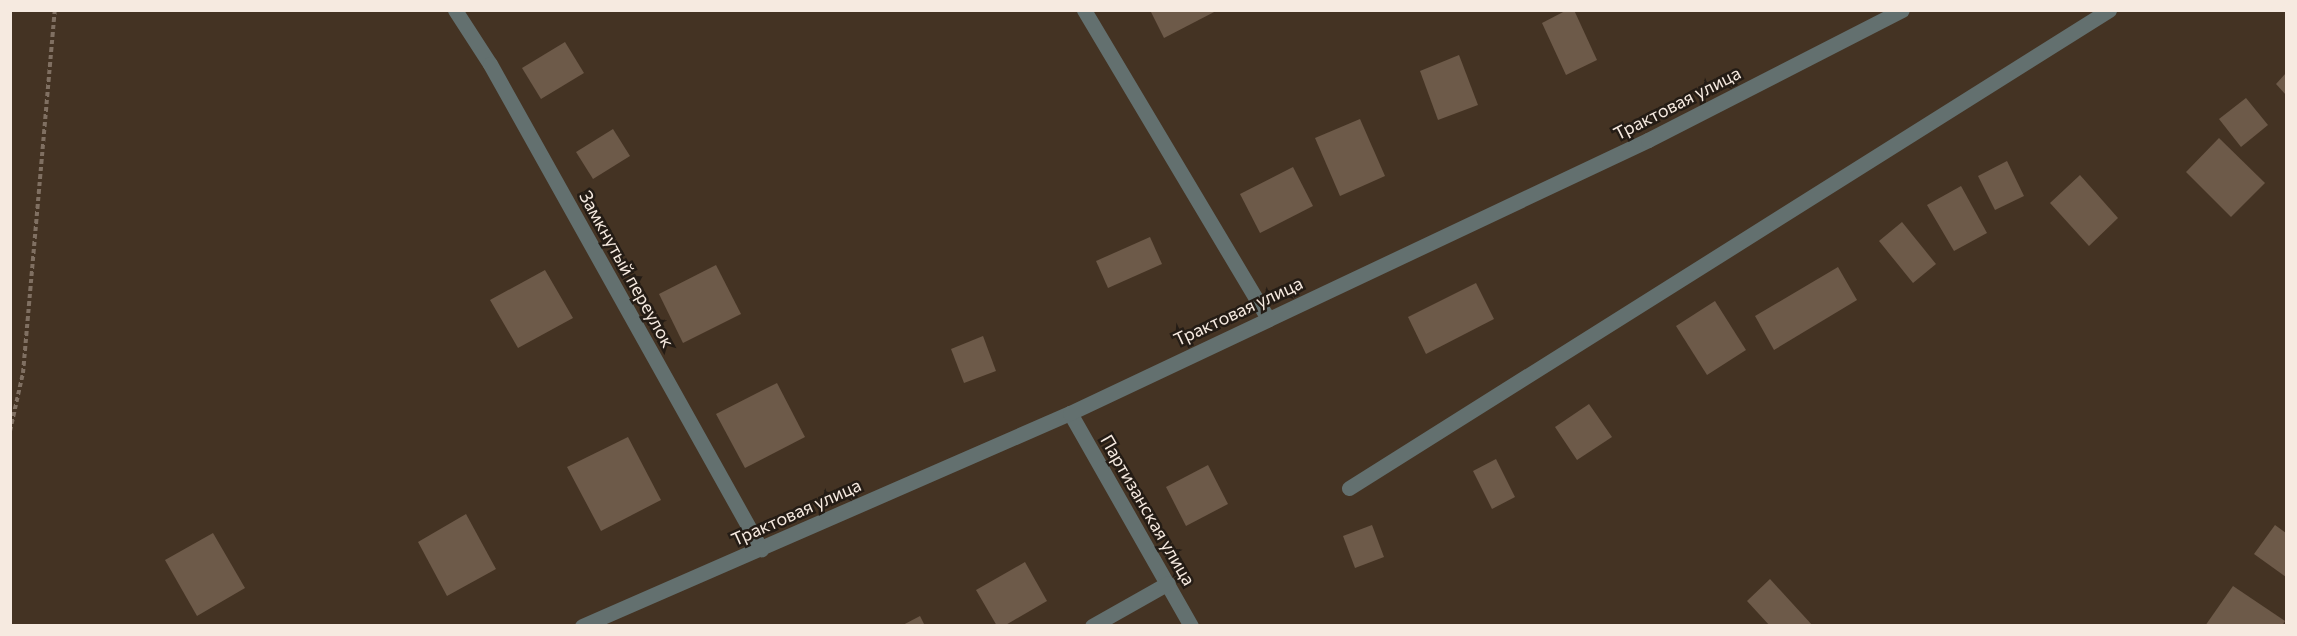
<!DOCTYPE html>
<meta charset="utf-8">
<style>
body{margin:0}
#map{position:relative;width:2297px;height:636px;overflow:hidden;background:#443323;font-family:Commissioner,sans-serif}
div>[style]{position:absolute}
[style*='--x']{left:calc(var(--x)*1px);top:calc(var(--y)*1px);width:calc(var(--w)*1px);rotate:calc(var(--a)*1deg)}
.building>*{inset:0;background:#6d5a49}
.path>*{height:4px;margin-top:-2px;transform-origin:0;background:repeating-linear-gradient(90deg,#807062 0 4.5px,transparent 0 7.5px)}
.minor>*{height:15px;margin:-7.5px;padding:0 7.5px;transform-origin:7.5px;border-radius:7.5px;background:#63706f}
span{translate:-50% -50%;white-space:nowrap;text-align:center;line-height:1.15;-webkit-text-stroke:5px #241c15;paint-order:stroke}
.street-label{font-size:18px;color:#f6eae0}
.frame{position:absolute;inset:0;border:12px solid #f6eae0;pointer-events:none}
</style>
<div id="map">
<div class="building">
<div style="clip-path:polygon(1150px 10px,1218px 10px,1164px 38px)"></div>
<div style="clip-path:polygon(1567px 10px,1574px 10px,1597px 60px,1566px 75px,1542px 23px)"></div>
<div style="clip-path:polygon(565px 42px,584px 73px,541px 99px,522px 68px)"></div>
<div style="clip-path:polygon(1459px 55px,1478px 105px,1438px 120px,1420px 71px)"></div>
<div style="clip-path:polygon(2286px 73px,2286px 95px,2276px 84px)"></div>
<div style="clip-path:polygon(2246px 98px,2268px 125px,2241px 147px,2219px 119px)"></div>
<div style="clip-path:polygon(1360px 119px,1385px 176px,1340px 196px,1315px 138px)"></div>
<div style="clip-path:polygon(613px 129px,630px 156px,593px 179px,576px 152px)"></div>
<div style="clip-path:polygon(2219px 138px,2265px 183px,2231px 217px,2186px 172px)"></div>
<div style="clip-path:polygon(2007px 161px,2024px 196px,1995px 210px,1978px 176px)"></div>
<div style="clip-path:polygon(1293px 167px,1313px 206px,1260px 233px,1240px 194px)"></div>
<div style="clip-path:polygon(2080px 175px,2118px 218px,2089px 246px,2050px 203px)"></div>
<div style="clip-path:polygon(1961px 186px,1987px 233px,1954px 251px,1927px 205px)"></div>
<div style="clip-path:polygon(1902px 222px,1936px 264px,1913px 283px,1879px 241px)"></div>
<div style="clip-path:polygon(1150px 237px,1162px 264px,1108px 288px,1096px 261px)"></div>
<div style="clip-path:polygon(716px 265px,741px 314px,683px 343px,659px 294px)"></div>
<div style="clip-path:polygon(1838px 267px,1857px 300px,1774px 350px,1755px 316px)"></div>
<div style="clip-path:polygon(545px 270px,573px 318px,518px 348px,490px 300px)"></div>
<div style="clip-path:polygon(1476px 283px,1494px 319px,1426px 354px,1408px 317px)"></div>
<div style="clip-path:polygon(1715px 301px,1746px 350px,1707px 375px,1676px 326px)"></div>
<div style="clip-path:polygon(983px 336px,996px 371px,964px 383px,951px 349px)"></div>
<div style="clip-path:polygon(777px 383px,805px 437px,745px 468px,716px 414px)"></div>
<div style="clip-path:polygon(1589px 404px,1612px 437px,1577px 460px,1555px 427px)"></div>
<div style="clip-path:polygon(628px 437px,661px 500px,601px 531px,567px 467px)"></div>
<div style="clip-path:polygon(1496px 459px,1515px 497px,1492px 509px,1473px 471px)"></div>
<div style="clip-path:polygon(1208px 465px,1228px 504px,1186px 526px,1166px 487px)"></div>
<div style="clip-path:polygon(466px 514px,496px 569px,447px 596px,418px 542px)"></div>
<div style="clip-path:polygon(1372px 525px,1384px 557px,1355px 568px,1343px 536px)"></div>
<div style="clip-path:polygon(2275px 525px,2286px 533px,2286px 577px,2254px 554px)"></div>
<div style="clip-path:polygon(213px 533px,245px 588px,197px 616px,165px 560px)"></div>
<div style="clip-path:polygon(1025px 562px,1047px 601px,1004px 626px,997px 626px,976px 590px)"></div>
<div style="clip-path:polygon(1770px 579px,1813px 626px,1770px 626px,1747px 601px)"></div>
<div style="clip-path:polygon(2233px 586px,2285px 621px,2282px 626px,2205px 626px)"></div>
<div style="clip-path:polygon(920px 616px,925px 626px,901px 626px)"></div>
</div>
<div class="path">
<div style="--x:10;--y:431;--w:59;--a:-77.4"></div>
<div style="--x:23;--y:373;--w:364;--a:-85"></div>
</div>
<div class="minor">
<div style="--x:455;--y:10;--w:64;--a:57.1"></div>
<div style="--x:490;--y:64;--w:556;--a:60.81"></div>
<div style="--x:1084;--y:10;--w:360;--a:59.2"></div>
<div style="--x:1070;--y:413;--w:245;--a:60.4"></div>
<div style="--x:1349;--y:488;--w:898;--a:-32.17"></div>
<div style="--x:582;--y:626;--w:532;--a:-23.58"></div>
<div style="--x:1070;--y:413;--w:639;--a:-25.28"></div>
<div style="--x:1648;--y:140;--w:285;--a:-27.1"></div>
<div style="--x:1092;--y:626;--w:87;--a:-29.5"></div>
</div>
<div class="street-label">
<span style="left:1677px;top:103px;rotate:-27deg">Трактовая улица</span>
<span style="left:627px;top:269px;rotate:61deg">Замкнутый переулок</span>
<span style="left:1238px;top:311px;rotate:-25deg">Трактовая улица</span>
<span style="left:1148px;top:510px;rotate:60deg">Партизанская улица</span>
<span style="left:796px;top:512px;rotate:-24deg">Трактовая улица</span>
</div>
<div class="frame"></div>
</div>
